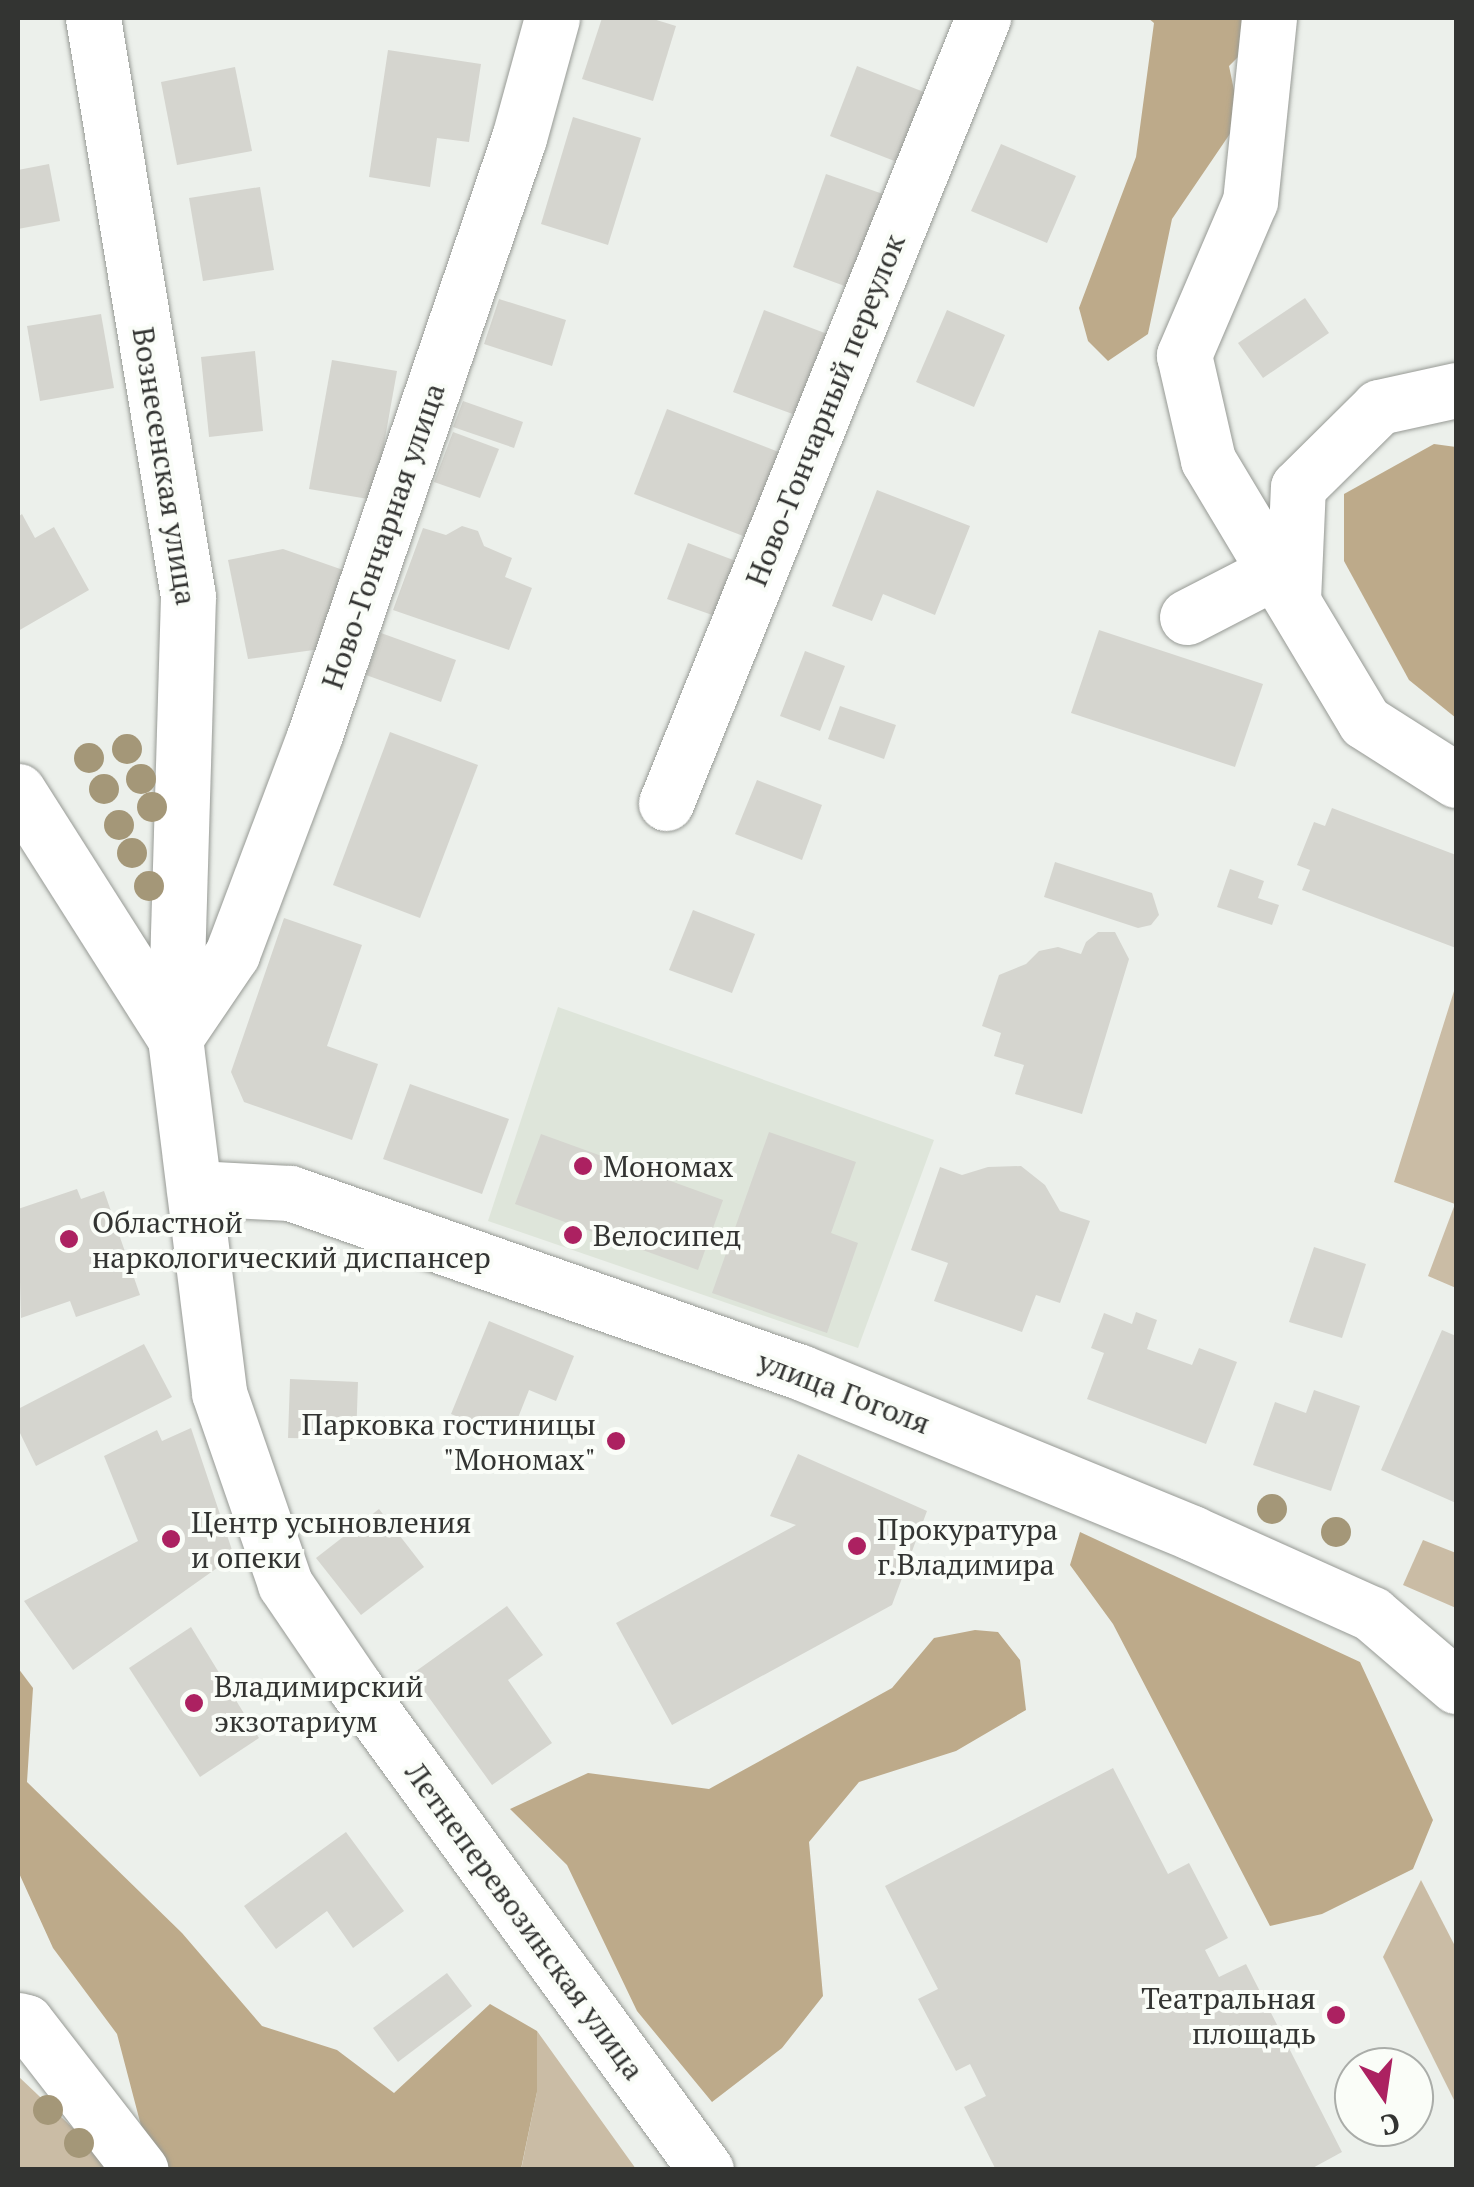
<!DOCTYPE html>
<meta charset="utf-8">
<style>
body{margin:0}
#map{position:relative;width:1474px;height:2187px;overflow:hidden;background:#ecf0eb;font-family:"PT Serif",serif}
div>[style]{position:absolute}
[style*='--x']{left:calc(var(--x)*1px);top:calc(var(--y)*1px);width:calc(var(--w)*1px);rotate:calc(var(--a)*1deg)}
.built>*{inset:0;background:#dee5da}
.green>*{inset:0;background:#cabca5}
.forest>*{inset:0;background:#bdaa8a}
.building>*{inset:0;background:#d5d5cf}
.roads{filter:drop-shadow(0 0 2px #979a95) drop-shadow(0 0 2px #979a95)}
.minor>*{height:55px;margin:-27.5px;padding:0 27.5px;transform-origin:27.5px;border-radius:27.5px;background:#fff}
.trees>*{width:30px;height:30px;margin:-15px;border-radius:50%;background:#a49778}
.dots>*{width:28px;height:28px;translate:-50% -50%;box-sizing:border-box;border:5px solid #fafdf8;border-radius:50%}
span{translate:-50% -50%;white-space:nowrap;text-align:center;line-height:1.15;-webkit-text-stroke:8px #fafdf8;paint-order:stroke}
.street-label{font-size:30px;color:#333432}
.poi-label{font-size:30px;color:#333432}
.left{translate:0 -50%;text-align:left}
.right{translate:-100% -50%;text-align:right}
.frame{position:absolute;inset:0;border:20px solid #333432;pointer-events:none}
.north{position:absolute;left:1334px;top:2047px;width:100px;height:100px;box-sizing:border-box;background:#fafdf8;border:2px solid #aaada9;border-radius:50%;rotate:167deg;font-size:28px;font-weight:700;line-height:40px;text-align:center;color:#333432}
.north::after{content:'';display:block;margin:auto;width:35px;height:45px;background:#ac2161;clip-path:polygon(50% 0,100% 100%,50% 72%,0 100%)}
</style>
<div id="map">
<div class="built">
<div style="clip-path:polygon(558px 1007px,934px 1140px,858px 1348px,488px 1221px)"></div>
</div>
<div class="green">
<div style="clip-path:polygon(1454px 991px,1456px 991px,1456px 1288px,1428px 1276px,1455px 1204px,1394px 1182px)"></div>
<div style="clip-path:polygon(1423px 1540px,1456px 1553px,1456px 1608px,1403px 1585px)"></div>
<div style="clip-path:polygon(1421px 1880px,1456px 1948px,1456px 2104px,1383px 1957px)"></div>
<div style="clip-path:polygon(537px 2031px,636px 2169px,521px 2170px,537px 2092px)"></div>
<div style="clip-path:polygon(18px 2076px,116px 2169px,18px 2169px)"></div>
</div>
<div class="forest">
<div style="clip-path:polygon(1148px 18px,1241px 18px,1245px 26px,1241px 54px,1229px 66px,1240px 119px,1172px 219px,1148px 334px,1108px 361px,1088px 341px,1079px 308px,1136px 157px,1154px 23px)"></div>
<div style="clip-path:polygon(1434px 444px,1456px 447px,1456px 718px,1409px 680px,1344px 561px,1344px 494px)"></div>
<div style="clip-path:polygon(1080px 1532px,1360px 1662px,1433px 1820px,1413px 1869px,1322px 1914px,1270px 1926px,1113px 1624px,1070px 1565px)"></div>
<div style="clip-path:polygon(975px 1630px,998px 1632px,1020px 1660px,1026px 1710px,956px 1751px,859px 1782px,809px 1842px,823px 1996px,782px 2048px,712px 2102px,637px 2011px,567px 1865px,510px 1809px,588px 1773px,709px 1789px,892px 1688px,934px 1638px)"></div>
<div style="clip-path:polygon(18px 1668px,33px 1688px,27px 1782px,182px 1933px,262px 2026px,337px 2050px,394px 2093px,490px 2004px,537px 2031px,537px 2092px,521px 2169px,163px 2170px,150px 2160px,117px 2034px,53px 1948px,18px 1871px)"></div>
</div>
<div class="building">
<div style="clip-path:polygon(602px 18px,650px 18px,676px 26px,653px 101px,582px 79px)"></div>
<div style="clip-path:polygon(388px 50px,481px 64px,469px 142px,437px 138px,430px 187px,369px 177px)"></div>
<div style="clip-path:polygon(857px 66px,924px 92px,897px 162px,830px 136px)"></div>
<div style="clip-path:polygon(235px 67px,252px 151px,177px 165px,161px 82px)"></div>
<div style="clip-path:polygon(573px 117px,641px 138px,608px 245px,541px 224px)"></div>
<div style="clip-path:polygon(1001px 144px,1076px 176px,1047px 243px,971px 211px)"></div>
<div style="clip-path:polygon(49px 164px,60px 221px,18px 229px,18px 170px)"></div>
<div style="clip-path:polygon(826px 174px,883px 194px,850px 288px,793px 267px)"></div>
<div style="clip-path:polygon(260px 187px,274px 270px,203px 281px,189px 198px)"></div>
<div style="clip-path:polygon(1305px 298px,1329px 333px,1263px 378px,1238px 343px)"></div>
<div style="clip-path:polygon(499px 299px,566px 320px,552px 366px,484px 344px)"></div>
<div style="clip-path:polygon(764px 310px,830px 335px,798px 416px,733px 392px)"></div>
<div style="clip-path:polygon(947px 310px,1005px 335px,974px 407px,916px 382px)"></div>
<div style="clip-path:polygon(101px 314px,114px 388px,40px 401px,27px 326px)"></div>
<div style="clip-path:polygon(255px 351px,263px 431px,209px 437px,201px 357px)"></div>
<div style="clip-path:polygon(332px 360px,397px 371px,374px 500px,309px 489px)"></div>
<div style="clip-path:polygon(463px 401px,523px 422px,514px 448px,453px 427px)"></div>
<div style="clip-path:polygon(667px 409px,784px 454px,751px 539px,634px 494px)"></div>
<div style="clip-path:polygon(453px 432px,499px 449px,480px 498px,434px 482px)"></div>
<div style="clip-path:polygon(877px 490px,970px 526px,935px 615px,883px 594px,872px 621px,832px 606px)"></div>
<div style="clip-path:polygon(22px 514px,35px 538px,54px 527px,89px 590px,18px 631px,18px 517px)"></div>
<div style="clip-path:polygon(462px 526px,478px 531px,484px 546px,512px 558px,505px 577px,532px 588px,509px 650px,393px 610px,423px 528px,446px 535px)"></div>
<div style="clip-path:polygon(688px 543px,736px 561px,715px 616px,667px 599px)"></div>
<div style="clip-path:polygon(283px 549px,346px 571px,328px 648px,248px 659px,228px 560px)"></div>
<div style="clip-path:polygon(1099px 630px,1263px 684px,1235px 767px,1071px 713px)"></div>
<div style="clip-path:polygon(381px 633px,456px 660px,441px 702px,366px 675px)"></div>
<div style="clip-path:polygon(805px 651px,845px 666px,820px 731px,780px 716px)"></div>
<div style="clip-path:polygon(840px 706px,896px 725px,884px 759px,828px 739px)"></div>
<div style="clip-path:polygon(390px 732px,478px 765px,420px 918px,333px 885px)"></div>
<div style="clip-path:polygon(757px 780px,822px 805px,802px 860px,735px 834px)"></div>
<div style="clip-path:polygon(1332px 808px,1456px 855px,1456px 948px,1302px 890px,1310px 870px,1297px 865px,1314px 822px,1325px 826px)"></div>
<div style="clip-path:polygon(1055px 862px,1152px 893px,1159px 915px,1151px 925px,1138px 928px,1044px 897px)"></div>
<div style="clip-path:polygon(1230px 869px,1264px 881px,1258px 898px,1279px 905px,1272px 925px,1217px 907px)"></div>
<div style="clip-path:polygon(693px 910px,755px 934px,732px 993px,669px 970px)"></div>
<div style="clip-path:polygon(284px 918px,362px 945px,327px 1046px,378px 1064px,352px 1140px,244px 1102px,231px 1072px)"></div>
<div style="clip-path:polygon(1098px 932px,1115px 932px,1129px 959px,1082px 1114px,1015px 1094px,1024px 1065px,994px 1056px,1001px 1033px,982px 1026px,999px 975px,1026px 964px,1039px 951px,1058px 947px,1081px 954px,1086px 942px)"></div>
<div style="clip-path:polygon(410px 1084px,509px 1119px,482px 1194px,383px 1159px)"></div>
<div style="clip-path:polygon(769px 1132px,856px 1162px,831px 1233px,858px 1243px,827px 1333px,712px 1293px)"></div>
<div style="clip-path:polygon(541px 1134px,723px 1200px,698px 1270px,515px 1204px)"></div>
<div style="clip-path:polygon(1021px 1166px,1045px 1185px,1060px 1211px,1090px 1221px,1060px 1303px,1036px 1295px,1022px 1332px,934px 1301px,948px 1263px,911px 1250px,940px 1167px,962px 1175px,988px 1167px)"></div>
<div style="clip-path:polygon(77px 1189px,81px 1199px,104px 1191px,140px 1295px,76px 1317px,70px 1301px,21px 1318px,18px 1209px)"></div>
<div style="clip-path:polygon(1314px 1247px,1366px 1264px,1342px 1338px,1289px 1322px)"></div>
<div style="clip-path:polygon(1136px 1312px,1157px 1320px,1147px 1349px,1192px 1365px,1199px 1348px,1237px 1362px,1206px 1444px,1087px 1399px,1104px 1353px,1091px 1348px,1104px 1313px,1132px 1324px)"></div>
<div style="clip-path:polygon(489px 1321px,574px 1356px,556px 1401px,529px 1390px,510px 1438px,451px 1414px)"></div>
<div style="clip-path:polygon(1442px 1330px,1456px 1336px,1456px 1503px,1381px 1470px)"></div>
<div style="clip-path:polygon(144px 1344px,172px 1397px,36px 1466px,18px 1429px,18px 1409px)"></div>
<div style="clip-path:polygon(290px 1379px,358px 1382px,356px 1439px,288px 1438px)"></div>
<div style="clip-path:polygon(1314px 1390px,1360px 1406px,1331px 1491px,1253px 1465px,1275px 1402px,1306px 1413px)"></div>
<div style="clip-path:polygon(191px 1428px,234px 1556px,73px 1670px,24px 1601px,138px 1541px,104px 1456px,157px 1430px,162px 1441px)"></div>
<div style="clip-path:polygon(798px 1454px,927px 1511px,892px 1605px,672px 1725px,616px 1623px,796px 1525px,770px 1516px)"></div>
<div style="clip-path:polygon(379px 1509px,424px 1567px,361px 1615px,316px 1558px)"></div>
<div style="clip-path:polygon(507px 1606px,543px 1655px,508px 1680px,552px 1743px,492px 1785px,412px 1674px)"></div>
<div style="clip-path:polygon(191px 1627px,259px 1738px,200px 1777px,129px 1668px)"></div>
<div style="clip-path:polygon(1113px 1768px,1168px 1874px,1189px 1863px,1228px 1938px,1205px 1950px,1219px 1977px,1246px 1964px,1342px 2152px,1309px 2170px,996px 2170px,964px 2107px,986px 2096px,970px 2064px,956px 2071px,918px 1999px,938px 1989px,885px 1886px)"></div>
<div style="clip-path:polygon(346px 1832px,404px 1911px,353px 1948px,327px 1911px,276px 1949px,244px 1906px)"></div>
<div style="clip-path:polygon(447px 1973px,472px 2006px,398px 2062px,373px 2028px)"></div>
</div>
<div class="roads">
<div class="minor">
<div style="--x:93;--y:18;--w:586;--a:80.67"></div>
<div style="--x:188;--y:596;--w:442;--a:91.7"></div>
<div style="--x:1269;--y:18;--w:184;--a:95.9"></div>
<div style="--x:1250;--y:201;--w:168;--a:113.2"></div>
<div style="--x:1184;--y:355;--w:108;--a:77.1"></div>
<div style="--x:1208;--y:460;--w:305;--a:59.1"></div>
<div style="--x:1365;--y:722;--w:108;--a:32.5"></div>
<div style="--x:1293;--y:600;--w:113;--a:-87.5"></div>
<div style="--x:1298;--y:487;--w:114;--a:-44.6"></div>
<div style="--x:1379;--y:407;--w:79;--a:-12.4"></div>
<div style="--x:1187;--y:617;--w:100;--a:-27.3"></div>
<div style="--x:18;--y:791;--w:293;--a:57.6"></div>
<div style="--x:175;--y:1038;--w:358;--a:82.9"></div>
<div style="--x:219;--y:1393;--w:202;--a:70.9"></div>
<div style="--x:285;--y:1584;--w:125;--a:55.8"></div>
<div style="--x:355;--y:1687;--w:597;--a:53.99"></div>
<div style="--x:666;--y:803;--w:847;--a:-68.01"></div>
<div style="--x:175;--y:1038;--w:102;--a:-55.8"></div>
<div style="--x:232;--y:954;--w:232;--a:-69.3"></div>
<div style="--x:314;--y:737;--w:633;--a:-71.11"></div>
<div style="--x:519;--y:138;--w:124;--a:-74.6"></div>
<div style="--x:194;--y:1188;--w:96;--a:3"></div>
<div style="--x:290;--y:1193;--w:541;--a:19.34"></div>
<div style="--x:800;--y:1372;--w:424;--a:22.3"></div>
<div style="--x:1192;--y:1533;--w:197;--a:24.2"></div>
<div style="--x:1372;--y:1614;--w:111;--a:40.6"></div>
<div style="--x:18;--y:2020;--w:8;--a:14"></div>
<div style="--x:26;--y:2022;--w:187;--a:52.2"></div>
</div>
</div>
<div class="trees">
<div style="left:127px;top:749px"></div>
<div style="left:89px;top:758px"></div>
<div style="left:141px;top:779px"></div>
<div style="left:104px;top:789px"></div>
<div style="left:152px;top:807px"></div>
<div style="left:119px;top:825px"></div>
<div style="left:132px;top:853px"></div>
<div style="left:149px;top:886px"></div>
<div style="left:1272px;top:1509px"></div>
<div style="left:1336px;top:1532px"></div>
<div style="left:48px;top:2110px"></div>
<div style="left:79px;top:2143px"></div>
</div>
<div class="dots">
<div style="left:583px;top:1166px;background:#ac2161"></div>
<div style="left:573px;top:1235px;background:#ac2161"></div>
<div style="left:69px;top:1239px;background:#ac2161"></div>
<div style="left:616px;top:1441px;background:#ac2161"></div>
<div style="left:171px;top:1539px;background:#ac2161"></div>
<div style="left:857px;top:1546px;background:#ac2161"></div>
<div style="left:194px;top:1703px;background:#ac2161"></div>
<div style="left:1336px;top:2015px;background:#ac2161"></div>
</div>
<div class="street-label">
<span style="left:825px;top:410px;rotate:-68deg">Ново-Гончарный переулок</span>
<span style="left:165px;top:466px;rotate:81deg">Вознесенская улица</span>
<span style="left:383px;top:536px;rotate:-71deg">Ново-Гончарная улица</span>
<span style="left:844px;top:1392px;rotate:21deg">улица Гоголя</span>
<span style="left:525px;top:1921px;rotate:54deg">Летнеперевозинская улица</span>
</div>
<div class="poi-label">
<span class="left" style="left:603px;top:1166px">Мономах</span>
<span class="left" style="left:92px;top:1239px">Областной<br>наркологический диспансер</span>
<span class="left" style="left:593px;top:1235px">Велосипед</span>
<span class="right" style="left:596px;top:1441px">Парковка гостиницы<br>"Мономах"</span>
<span class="left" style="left:191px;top:1539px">Центр усыновления<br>и опеки</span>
<span class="left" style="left:877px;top:1546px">Прокуратура<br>г.Владимира</span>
<span class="left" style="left:214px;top:1703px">Владимирский<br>экзотариум</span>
<span class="right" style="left:1316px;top:2015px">Театральная<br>площадь</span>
</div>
<div class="frame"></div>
<div class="north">С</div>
</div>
